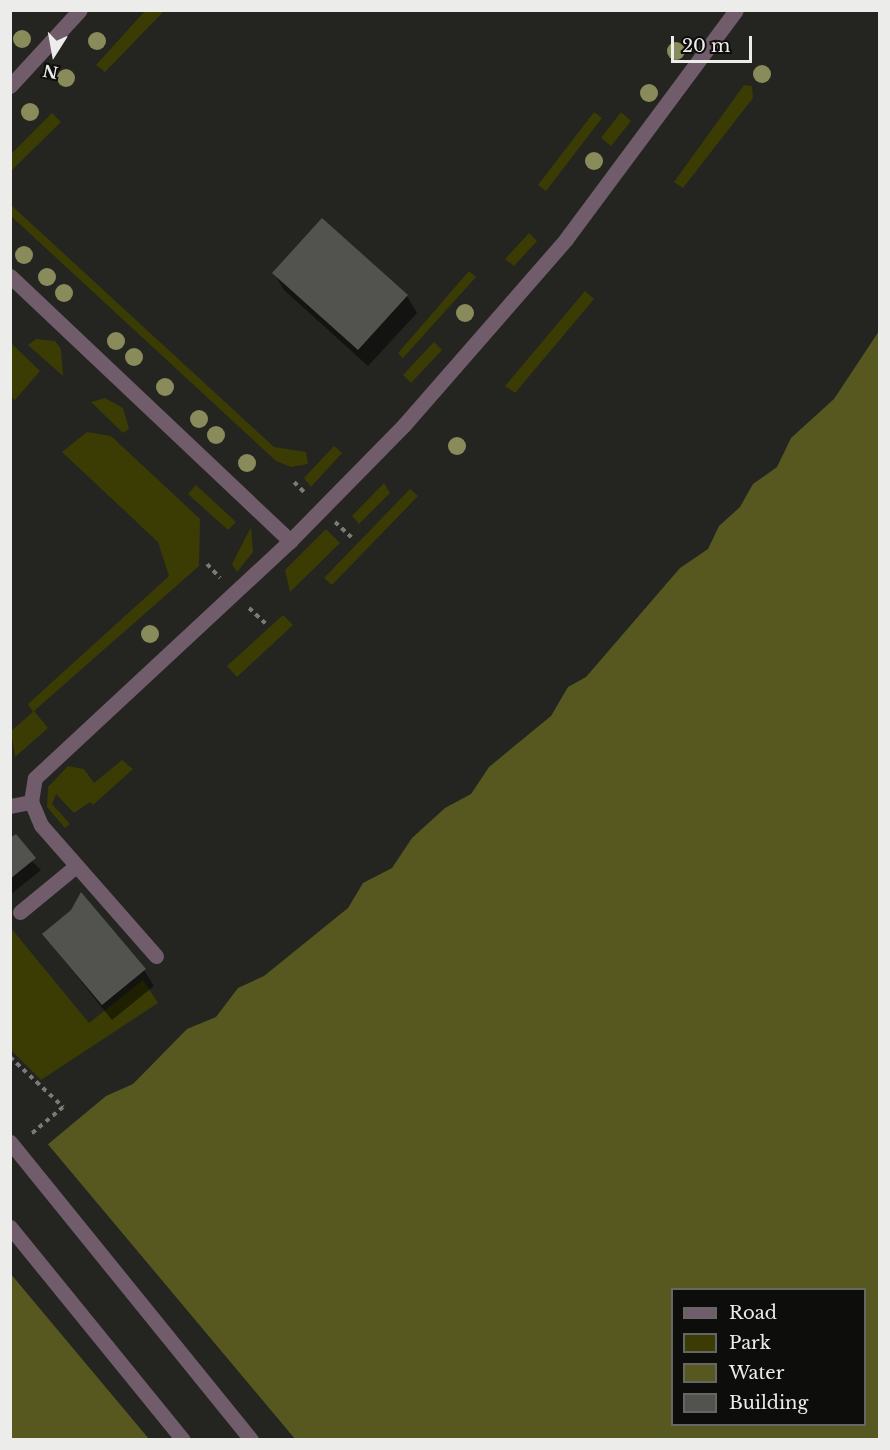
<!DOCTYPE html>
<style>
body{margin:0}
#map{position:relative;width:890px;height:1450px;overflow:hidden;background:#242421;font-family:"Libre Baskerville",serif}
div>[style]{position:absolute}
[style*='--x']{left:calc(var(--x)*1px);top:calc(var(--y)*1px);width:calc(var(--w)*1px);rotate:calc(var(--a)*1deg)}
.green>*{inset:0;background:#3b3c04}
.water>*{inset:0;background:#56581f}
.pier>*{inset:0;background:#242421}
.shadow>*{inset:0;background:#0007}
.building>*{inset:0;background:#52524e}
.path>*{height:4px;margin-top:-2px;transform-origin:0;background:repeating-linear-gradient(90deg,#7a7a78 0 4.5px,transparent 0 9px)}
.service>*{height:15px;margin:-7.5px;padding:0 7.5px;transform-origin:7.5px;border-radius:7.5px;background:#715c6b}
.minor>*{height:15px;margin:-7.5px;padding:0 7.5px;transform-origin:7.5px;border-radius:7.5px;background:#715c6b}
.minor-bridge>*{height:15px;margin:-7.5px;padding:0 7.5px;transform-origin:7.5px;border-radius:7.5px;background:#715c6b}
.trees>*{width:18px;height:18px;margin:-9px;border-radius:50%;background:#898b5b}
span{translate:-50% -50%;white-space:nowrap;text-align:center;line-height:1.15;-webkit-text-stroke:6px #0d0d0c;paint-order:stroke}
.frame{position:absolute;inset:0;border:12px solid #ececea;pointer-events:none}
.legend{position:absolute;left:671px;top:1288px;width:195px;height:138px;box-sizing:border-box;background:#0d0d0c;border:2px solid #666665;margin:0;padding:8px 10px;list-style:none;font-size:18px;color:#ececea}
.legend li{display:flex;align-items:center;gap:12px;height:30px}
.legend b{width:30px;border:2px solid #666665}
.north{position:absolute;left:24px;top:24px;width:60px;height:60px;-webkit-text-stroke:4px #0d0d0c;paint-order:stroke;rotate:191deg;font-size:16px;font-weight:700;line-height:24px;text-align:center;color:#ececea}
.north::after{content:'';display:block;margin:auto;width:21px;height:27px;background:#ececea;clip-path:polygon(50% 0,100% 100%,50% 72%,0 100%)}
.scale{position:absolute;left:671px;top:36px;width:81px;height:27px;box-sizing:border-box;border:3px solid #ececea;border-top:0;padding-left:8px;font-size:18px;line-height:21px;white-space:nowrap;color:#ececea;-webkit-text-stroke:4px #0d0d0c;paint-order:stroke}
</style>
<div id="map">
<div class="green">
<div style="clip-path:polygon(145px 11px,164px 11px,105px 72px,96px 65px)"></div>
<div style="clip-path:polygon(744px 85px,752px 86px,753px 98px,683px 188px,674px 182px)"></div>
<div style="clip-path:polygon(594px 112px,602px 118px,546px 191px,538px 185px)"></div>
<div style="clip-path:polygon(621px 112px,631px 121px,611px 146px,601px 138px)"></div>
<div style="clip-path:polygon(52px 113px,61px 122px,11px 171px,11px 154px)"></div>
<div style="clip-path:polygon(10px 204px,274px 447px,306px 452px,308px 464px,291px 467px,276px 461px,11px 216px)"></div>
<div style="clip-path:polygon(529px 233px,537px 241px,514px 266px,505px 259px)"></div>
<div style="clip-path:polygon(469px 271px,476px 277px,403px 358px,398px 353px)"></div>
<div style="clip-path:polygon(585px 291px,594px 299px,515px 393px,505px 386px)"></div>
<div style="clip-path:polygon(36px 339px,55px 341px,61px 349px,63px 376px,28px 345px)"></div>
<div style="clip-path:polygon(434px 342px,442px 350px,411px 383px,403px 375px)"></div>
<div style="clip-path:polygon(11px 343px,40px 371px,15px 400px,11px 397px)"></div>
<div style="clip-path:polygon(105px 398px,123px 408px,129px 429px,123px 433px,91px 402px)"></div>
<div style="clip-path:polygon(87px 432px,111px 436px,200px 519px,199px 566px,34px 711px,48px 728px,15px 757px,11px 731px,33px 712px,28px 704px,169px 576px,158px 542px,62px 452px)"></div>
<div style="clip-path:polygon(334px 446px,342px 453px,311px 487px,304px 478px)"></div>
<div style="clip-path:polygon(384px 483px,390px 493px,359px 524px,352px 516px)"></div>
<div style="clip-path:polygon(196px 485px,236px 522px,228px 530px,188px 494px)"></div>
<div style="clip-path:polygon(410px 489px,418px 496px,332px 585px,324px 578px)"></div>
<div style="clip-path:polygon(251px 527px,253px 552px,237px 572px,232px 564px)"></div>
<div style="clip-path:polygon(326px 529px,340px 543px,290px 592px,285px 570px)"></div>
<div style="clip-path:polygon(283px 615px,293px 625px,237px 677px,227px 666px)"></div>
<div style="clip-path:polygon(122px 760px,133px 769px,93px 805px,90px 802px,74px 813px,56px 794px,52px 804px,70px 824px,65px 828px,47px 807px,48px 787px,68px 766px,84px 769px,94px 783px)"></div>
<div style="clip-path:polygon(11px 928px,89px 1023px,143px 980px,158px 1003px,41px 1080px,11px 1050px)"></div>
</div>
<div class="water">
<div style="clip-path:polygon(evenodd,879px 331px,879px 1439px,11px 1440px,11px 1175px,106px 1096px,133px 1084px,187px 1029px,216px 1017px,238px 988px,264px 976px,348px 908px,363px 883px,392px 868px,412px 838px,445px 808px,471px 794px,489px 767px,551px 716px,568px 687px,586px 677px,680px 568px,708px 549px,719px 526px,740px 507px,753px 484px,777px 467px,791px 438px,834px 399px,879px 331px,672px 1290px,864px 1290px,864px 1424px,672px 1424px,672px 1290px)"></div>
</div>
<div class="pier">
<div style="clip-path:polygon(46px 1142px,295px 1439px,149px 1439px,10px 1273px,10px 1171px)"></div>
</div>
<div class="shadow">
<div style="clip-path:polygon(322px 220px,407px 296px,417px 313px,368px 366px,284px 290px,274px 273px)"></div>
<div style="clip-path:polygon(10px 840px,41px 870px,10px 895px)"></div>
<div style="clip-path:polygon(72px 911px,144px 970px,154px 986px,112px 1020px,43px 934px)"></div>
</div>
<div class="building">
<div style="clip-path:polygon(322px 218px,408px 295px,358px 350px,272px 273px)"></div>
<div style="clip-path:polygon(16px 834px,36px 858px,10px 879px,10px 838px)"></div>
<div style="clip-path:polygon(81px 892px,146px 969px,102px 1005px,42px 934px,71px 910px)"></div>
</div>
<div class="path">
<div style="--x:294;--y:482;--w:17;--a:45"></div>
<div style="--x:335;--y:522;--w:25;--a:43"></div>
<div style="--x:207;--y:564;--w:19;--a:47"></div>
<div style="--x:249;--y:608;--w:23;--a:43"></div>
<div style="--x:10;--y:1057;--w:73;--a:43.3"></div>
<div style="--x:63;--y:1107;--w:43;--a:139.7"></div>
</div>
<div class="service">
<div style="--x:10;--y:806;--w:21;--a:-11"></div>
<div style="--x:20;--y:912;--w:72;--a:-39.4"></div>
</div>
<div class="minor">
<div style="--x:10;--y:86;--w:103;--a:-47.4"></div>
<div style="--x:10;--y:276;--w:386;--a:43.4"></div>
<div style="--x:156;--y:956;--w:174;--a:-131.3"></div>
<div style="--x:41;--y:825;--w:25;--a:-113"></div>
<div style="--x:31;--y:802;--w:24;--a:-81"></div>
<div style="--x:35;--y:778;--w:348;--a:-42.9"></div>
<div style="--x:290;--y:541;--w:163;--a:-45.5"></div>
<div style="--x:404;--y:425;--w:247;--a:-48.9"></div>
<div style="--x:566;--y:239;--w:285;--a:-53.4"></div>
<div style="--x:10;--y:1227;--w:274;--a:50.9"></div>
</div>
<div class="minor-bridge">
<div style="--x:10;--y:1142;--w:383;--a:51"></div>
</div>
<div class="trees">
<div style="left:22px;top:39px"></div>
<div style="left:97px;top:41px"></div>
<div style="left:676px;top:51px"></div>
<div style="left:762px;top:74px"></div>
<div style="left:66px;top:78px"></div>
<div style="left:649px;top:93px"></div>
<div style="left:30px;top:112px"></div>
<div style="left:594px;top:161px"></div>
<div style="left:24px;top:255px"></div>
<div style="left:47px;top:277px"></div>
<div style="left:64px;top:293px"></div>
<div style="left:465px;top:313px"></div>
<div style="left:116px;top:341px"></div>
<div style="left:134px;top:357px"></div>
<div style="left:165px;top:387px"></div>
<div style="left:199px;top:419px"></div>
<div style="left:216px;top:435px"></div>
<div style="left:457px;top:446px"></div>
<div style="left:247px;top:463px"></div>
<div style="left:150px;top:634px"></div>
</div>
<div class="frame"></div>
<ul class="legend">
<li><b style="height:8px;background:#715c6b"></b>Road</li>
<li><b style="height:16px;background:#3b3c04"></b>Park</li>
<li><b style="height:16px;background:#56581f"></b>Water</li>
<li><b style="height:16px;background:#52524e"></b>Building</li>
</ul>
<div class="north">N</div>
<div class="scale">20 m</div>
</div>
